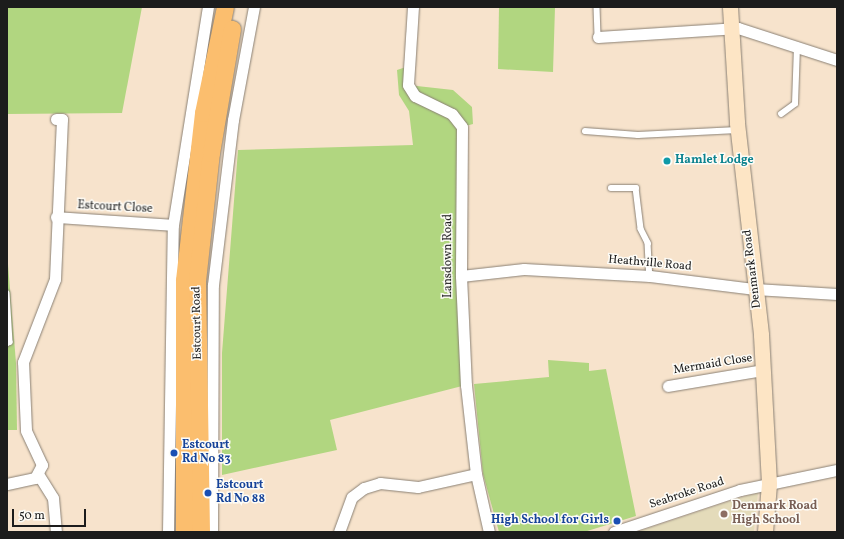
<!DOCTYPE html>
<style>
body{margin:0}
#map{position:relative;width:844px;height:539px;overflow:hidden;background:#f7e3cc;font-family:Vollkorn,serif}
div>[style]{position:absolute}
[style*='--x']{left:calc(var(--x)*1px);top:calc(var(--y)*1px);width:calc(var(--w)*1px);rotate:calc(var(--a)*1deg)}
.built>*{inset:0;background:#e4dbba}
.green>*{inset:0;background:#b1d680}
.roads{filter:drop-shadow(0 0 1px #8a8074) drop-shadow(0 0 1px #8a8074)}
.lane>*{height:5.5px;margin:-2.75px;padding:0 2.75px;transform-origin:2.75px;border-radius:2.75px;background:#fff}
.street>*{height:11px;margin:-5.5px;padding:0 5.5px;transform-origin:5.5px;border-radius:5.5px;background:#fff}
.secondary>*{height:15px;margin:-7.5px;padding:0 7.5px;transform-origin:7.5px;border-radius:7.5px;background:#fde5c5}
.primary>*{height:17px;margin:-8.5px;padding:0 8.5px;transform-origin:8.5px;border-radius:8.5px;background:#fbbe6e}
.dots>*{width:11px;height:11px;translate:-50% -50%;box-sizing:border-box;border:2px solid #fdfcf7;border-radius:50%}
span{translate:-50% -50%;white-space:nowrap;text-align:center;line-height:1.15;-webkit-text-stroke:3px #fdfcf7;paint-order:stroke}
.culture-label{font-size:12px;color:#0d838f;font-weight:700}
.left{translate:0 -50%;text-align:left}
.street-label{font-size:12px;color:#1c1c1c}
.transit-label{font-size:12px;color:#164399;font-weight:700}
.right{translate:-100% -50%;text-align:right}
.education-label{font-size:12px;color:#785e54;font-weight:700}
.frame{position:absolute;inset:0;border:8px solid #1c1c1c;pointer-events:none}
.scale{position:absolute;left:12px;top:509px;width:74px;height:18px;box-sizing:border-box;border:2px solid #1c1c1c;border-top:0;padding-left:5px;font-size:12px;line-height:14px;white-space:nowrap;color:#1c1c1c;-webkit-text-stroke:3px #fdfcf7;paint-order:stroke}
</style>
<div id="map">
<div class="built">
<div style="clip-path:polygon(758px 493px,754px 532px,637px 532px,742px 497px)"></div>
</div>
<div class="green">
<div style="clip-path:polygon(7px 7px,142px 7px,122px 113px,7px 114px)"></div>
<div style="clip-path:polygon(499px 7px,555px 7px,553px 72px,498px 69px)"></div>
<div style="clip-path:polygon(406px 67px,408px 85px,453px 90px,472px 107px,473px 124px,462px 127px,466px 385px,330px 420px,337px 450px,222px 475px,222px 353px,238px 150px,413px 145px,409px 111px,399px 95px,397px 70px)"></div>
<div style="clip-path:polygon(7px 252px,16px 363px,17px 430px,7px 430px)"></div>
<div style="clip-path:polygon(548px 360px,589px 363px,589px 371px,606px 369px,636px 516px,584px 532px,499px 532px,483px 474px,474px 384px,549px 377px)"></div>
</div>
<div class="roads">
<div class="lane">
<div style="--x:597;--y:7;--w:30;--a:88"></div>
<div style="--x:781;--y:114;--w:17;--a:-36"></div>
<div style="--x:795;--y:104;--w:58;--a:-88"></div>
<div style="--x:585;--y:131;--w:53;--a:4.3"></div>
<div style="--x:638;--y:135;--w:99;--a:-2.9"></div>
<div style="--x:611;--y:188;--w:25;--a:0"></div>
<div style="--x:636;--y:188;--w:41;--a:83"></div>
<div style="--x:641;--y:229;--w:16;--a:63"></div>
<div style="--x:648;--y:243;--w:33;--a:87"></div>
<div style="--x:7;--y:293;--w:49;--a:86.5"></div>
<div style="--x:10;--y:342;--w:4;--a:146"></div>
</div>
<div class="street">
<div style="--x:413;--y:7;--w:78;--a:93.7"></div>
<div style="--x:408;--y:85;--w:13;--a:58"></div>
<div style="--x:415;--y:96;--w:41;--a:25.9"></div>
<div style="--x:452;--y:114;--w:16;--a:52"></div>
<div style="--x:462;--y:127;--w:149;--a:90.4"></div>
<div style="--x:461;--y:276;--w:109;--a:87.4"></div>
<div style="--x:466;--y:385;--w:90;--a:83.6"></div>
<div style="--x:476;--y:474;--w:59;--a:77.4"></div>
<div style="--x:598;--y:37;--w:140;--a:-3.7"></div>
<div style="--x:738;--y:28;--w:104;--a:17.9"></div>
<div style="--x:56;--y:217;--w:117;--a:3.9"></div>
<div style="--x:461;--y:276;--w:63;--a:-6.3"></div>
<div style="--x:524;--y:269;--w:126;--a:3.2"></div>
<div style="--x:650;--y:276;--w:106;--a:7.1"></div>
<div style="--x:755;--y:289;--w:82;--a:3.5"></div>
<div style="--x:668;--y:386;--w:96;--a:-9.6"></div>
<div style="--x:38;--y:474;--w:28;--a:58"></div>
<div style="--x:53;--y:498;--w:34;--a:85"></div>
<div style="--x:7;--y:484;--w:29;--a:-12"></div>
<div style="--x:35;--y:478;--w:15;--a:-62"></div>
<div style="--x:42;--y:465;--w:38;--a:-115"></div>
<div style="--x:26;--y:430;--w:68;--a:-92.5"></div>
<div style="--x:23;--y:362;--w:89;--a:-68.9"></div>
<div style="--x:55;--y:279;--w:160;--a:-87.5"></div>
<div style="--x:62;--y:119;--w:6;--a:180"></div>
<div style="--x:168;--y:532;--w:307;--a:-89.1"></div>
<div style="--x:173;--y:225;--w:221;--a:-80.9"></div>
<div style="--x:212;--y:532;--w:247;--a:-89.8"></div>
<div style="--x:213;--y:285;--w:166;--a:-83.1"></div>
<div style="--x:233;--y:120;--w:115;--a:-79.5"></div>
<div style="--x:339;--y:532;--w:37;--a:-70"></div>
<div style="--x:352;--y:497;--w:15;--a:-37"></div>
<div style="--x:364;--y:488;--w:17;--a:-17"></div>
<div style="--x:380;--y:483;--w:38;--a:6"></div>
<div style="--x:418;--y:487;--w:59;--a:-12.6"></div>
<div style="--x:614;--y:532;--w:133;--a:-18.4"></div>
<div style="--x:740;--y:490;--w:99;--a:-11.7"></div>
</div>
<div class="secondary">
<div style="--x:730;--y:7;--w:116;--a:86.5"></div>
<div style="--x:737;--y:123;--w:213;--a:83.5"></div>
<div style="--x:761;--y:335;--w:149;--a:86.9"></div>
<div style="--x:769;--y:484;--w:48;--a:94.8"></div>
</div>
<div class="primary">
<div style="--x:184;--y:532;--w:252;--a:-90"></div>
<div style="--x:184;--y:280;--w:168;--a:-83.5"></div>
<div style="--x:203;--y:113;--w:108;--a:-78.3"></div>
<div style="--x:201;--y:532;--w:251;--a:-90.9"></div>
<div style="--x:197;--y:281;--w:129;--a:-83.8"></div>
<div style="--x:211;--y:153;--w:126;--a:-80.4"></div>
</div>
</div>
<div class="dots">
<div style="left:667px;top:161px;background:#0f9aa8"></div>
<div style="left:174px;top:453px;background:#1a4fb4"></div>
<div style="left:208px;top:493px;background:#1a4fb4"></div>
<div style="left:724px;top:514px;background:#8d6e63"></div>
<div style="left:617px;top:521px;background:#1a4fb4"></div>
</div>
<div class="culture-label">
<span class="left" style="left:675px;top:161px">Hamlet Lodge</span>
</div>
<div class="street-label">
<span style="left:115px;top:208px;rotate:3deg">Estcourt Close</span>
<span style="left:449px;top:256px;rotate:-90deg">Lansdown Road</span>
<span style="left:650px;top:264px;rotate:5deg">Heathville Road</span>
<span style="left:753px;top:269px;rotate:-97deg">Denmark Road</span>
<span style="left:198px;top:323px;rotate:-91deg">Estcourt Road</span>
<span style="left:713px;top:365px;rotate:-9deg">Mermaid Close</span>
<span style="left:687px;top:494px;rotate:-18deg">Seabroke Road</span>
</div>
<div class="transit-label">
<span class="left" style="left:182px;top:453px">Estcourt<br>Rd No 83</span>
<span class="left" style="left:216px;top:493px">Estcourt<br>Rd No 88</span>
<span class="right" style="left:609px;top:521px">High School for Girls</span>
</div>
<div class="education-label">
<span class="left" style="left:732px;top:514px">Denmark Road<br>High School</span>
</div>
<div class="frame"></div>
<div class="scale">50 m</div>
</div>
